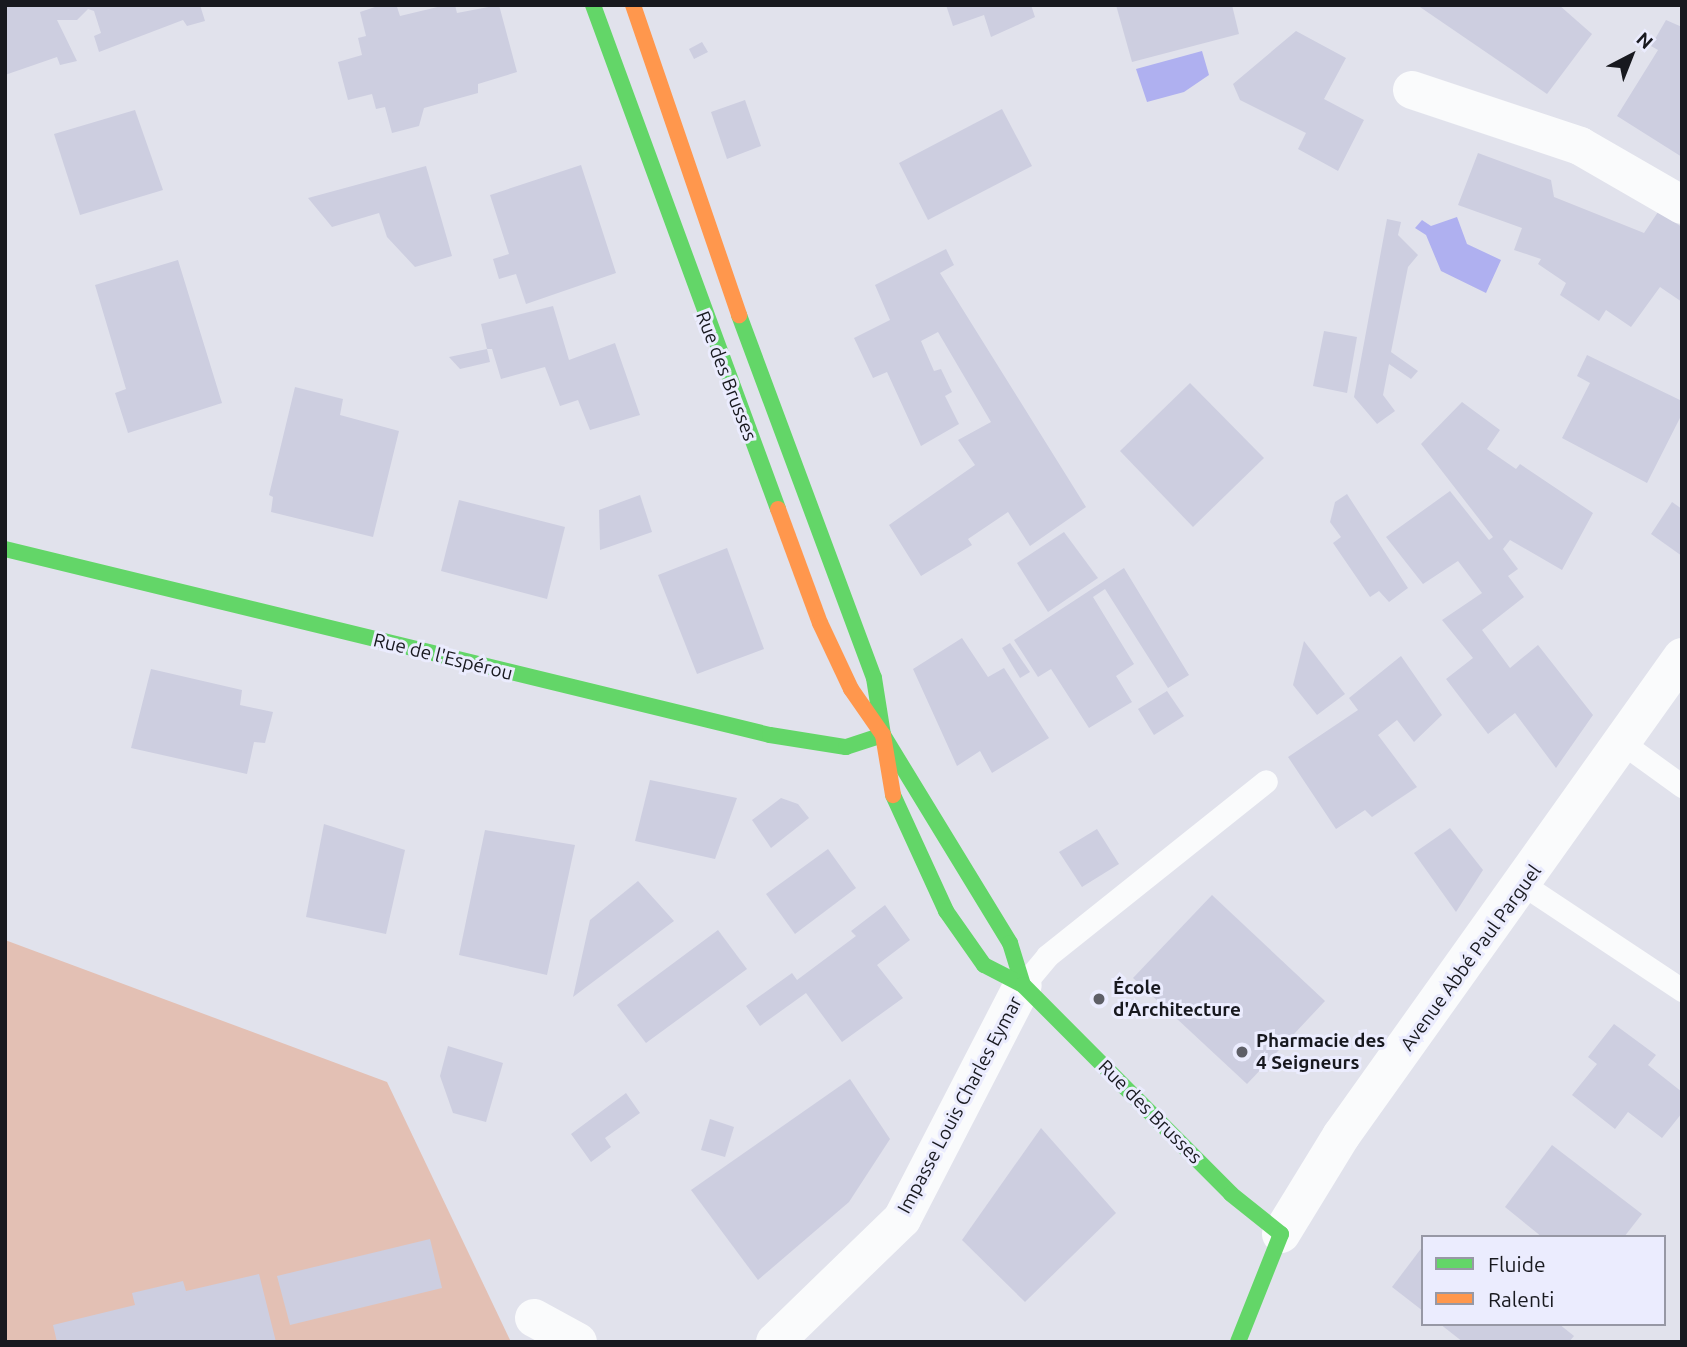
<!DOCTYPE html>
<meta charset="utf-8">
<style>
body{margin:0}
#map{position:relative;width:1687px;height:1347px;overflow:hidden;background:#e1e2ec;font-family:Ubuntu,sans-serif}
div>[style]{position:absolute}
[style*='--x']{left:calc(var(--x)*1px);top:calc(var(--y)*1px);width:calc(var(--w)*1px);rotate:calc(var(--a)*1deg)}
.green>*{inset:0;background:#e3c0b4}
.water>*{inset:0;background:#afb0f0}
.building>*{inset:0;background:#cdcee0}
.lane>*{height:23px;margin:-11.5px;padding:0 11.5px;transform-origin:11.5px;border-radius:11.5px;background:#fafbfc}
.street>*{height:38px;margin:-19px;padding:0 19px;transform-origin:19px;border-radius:19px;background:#fafbfc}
.fast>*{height:16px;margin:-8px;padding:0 8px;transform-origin:8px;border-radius:8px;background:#63d668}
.slow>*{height:16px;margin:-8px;padding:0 8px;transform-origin:8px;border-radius:8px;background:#ff974d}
.dots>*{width:19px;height:19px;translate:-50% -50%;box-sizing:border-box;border:4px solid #ebecfe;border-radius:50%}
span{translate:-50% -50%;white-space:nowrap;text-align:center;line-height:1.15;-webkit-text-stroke:6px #ebecfe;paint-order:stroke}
.street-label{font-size:19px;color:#18191f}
.poi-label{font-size:19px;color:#18191f;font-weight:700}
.left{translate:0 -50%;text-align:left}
.frame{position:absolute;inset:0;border:7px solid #18191f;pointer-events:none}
.legend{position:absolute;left:1421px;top:1235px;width:245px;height:91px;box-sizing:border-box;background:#ebecfe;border:2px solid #9798a5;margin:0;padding:9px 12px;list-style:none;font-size:21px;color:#18191f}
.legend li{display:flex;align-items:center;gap:14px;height:35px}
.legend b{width:35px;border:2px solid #9798a5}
.north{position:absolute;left:1596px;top:21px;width:70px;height:70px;-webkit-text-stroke:5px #ebecfe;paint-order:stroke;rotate:42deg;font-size:19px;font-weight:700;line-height:28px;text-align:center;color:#18191f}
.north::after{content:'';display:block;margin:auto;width:24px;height:32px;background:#18191f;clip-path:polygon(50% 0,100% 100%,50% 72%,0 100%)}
</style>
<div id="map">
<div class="green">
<div style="clip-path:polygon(5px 940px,387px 1082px,511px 1342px,5px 1342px)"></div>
</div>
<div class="water">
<div style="clip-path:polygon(1202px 51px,1209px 75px,1184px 92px,1147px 102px,1136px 69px)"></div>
<div style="clip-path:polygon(1457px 217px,1467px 244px,1501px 260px,1486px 293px,1441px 271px,1426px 235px,1415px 228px,1422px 220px,1431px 226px)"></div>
</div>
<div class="building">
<div style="clip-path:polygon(5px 5px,200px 5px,205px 21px,187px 26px,183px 20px,99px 52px,94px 36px,101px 33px,94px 11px,88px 9px,77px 20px,57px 20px,77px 61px,60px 65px,57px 57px,5px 75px)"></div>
<div style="clip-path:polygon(381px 5px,397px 7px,400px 16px,446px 5px,455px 5px,457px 13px,499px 5px,517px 72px,478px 84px,478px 93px,424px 108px,419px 126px,392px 133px,385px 107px,376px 109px,372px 94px,348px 100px,338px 62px,362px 55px,358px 38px,366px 36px,360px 12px)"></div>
<div style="clip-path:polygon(946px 5px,1031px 5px,1035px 17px,991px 37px,984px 15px,953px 26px)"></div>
<div style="clip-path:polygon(1116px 5px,1232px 5px,1239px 34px,1132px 62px)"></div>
<div style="clip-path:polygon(1417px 5px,1559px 5px,1592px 34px,1547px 94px)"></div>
<div style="clip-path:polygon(1666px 20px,1682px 27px,1682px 157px,1617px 116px,1658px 50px,1651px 46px)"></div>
<div style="clip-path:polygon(1296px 31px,1346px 58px,1324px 99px,1364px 120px,1338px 171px,1298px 149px,1306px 133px,1240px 100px,1233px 84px)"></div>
<div style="clip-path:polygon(702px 42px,708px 52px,694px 59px,689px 49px)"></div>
<div style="clip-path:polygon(745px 100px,761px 146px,727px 159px,711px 112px)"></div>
<div style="clip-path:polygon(1002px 109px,1032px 166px,928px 220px,899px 163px)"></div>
<div style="clip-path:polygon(135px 110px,163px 190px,80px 215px,54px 134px)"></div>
<div style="clip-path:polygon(1478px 153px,1551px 180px,1554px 197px,1644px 233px,1658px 212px,1682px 227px,1682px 302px,1660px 287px,1631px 327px,1606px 310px,1599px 321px,1560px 295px,1566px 283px,1538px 264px,1541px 259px,1514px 250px,1522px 228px,1458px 205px)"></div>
<div style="clip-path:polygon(581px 165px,616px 273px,526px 304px,516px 274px,499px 279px,493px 259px,509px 254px,490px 195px)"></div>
<div style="clip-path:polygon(426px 166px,452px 256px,415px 267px,387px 237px,379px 213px,332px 227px,308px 198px)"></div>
<div style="clip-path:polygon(1387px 219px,1401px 222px,1398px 235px,1418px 255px,1408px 267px,1391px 352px,1418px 371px,1411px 379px,1389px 364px,1383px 395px,1395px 411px,1377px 424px,1354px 397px)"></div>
<div style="clip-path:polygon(946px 249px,954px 265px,940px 273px,1086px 507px,1030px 546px,1008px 512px,968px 539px,972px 545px,921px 576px,889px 525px,975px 465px,958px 440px,991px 422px,938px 332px,921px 341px,934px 371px,941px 369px,952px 392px,945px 396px,959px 424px,921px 446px,887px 372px,873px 378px,854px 338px,890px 320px,875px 285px)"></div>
<div style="clip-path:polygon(178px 260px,222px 403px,128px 433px,115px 393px,126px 389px,95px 285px)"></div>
<div style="clip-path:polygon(553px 306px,569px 360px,615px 343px,640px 415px,590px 430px,578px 400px,560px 406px,545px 367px,501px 379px,492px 349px,487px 349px,490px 362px,460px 369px,449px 357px,487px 349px,481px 324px)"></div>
<div style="clip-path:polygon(1324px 331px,1357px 337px,1347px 393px,1313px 386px)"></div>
<div style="clip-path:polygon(1587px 355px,1682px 401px,1682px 414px,1647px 483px,1562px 438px,1590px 383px,1577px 376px)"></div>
<div style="clip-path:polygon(1190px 383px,1264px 458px,1193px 527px,1120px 451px)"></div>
<div style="clip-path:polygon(295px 387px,343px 399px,340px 415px,399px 431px,373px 537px,271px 512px,273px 497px,269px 495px)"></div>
<div style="clip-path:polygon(1462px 402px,1500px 430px,1487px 449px,1516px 469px,1520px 464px,1593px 513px,1562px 570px,1510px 540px,1503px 549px,1518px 569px,1508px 576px,1524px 597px,1482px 630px,1510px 668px,1538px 645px,1593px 715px,1556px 768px,1515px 713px,1488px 734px,1446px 679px,1473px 658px,1442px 620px,1482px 593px,1458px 561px,1423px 584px,1386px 537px,1450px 491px,1489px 540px,1493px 537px,1421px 444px)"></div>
<div style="clip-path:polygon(1347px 494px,1408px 588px,1389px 602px,1379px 591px,1370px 597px,1333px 543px,1341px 537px,1330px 522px,1335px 502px)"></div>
<div style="clip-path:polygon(640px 495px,652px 532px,600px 550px,599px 510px)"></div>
<div style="clip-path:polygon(459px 500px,565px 527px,547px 599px,441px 571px)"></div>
<div style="clip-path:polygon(1672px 502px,1682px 509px,1682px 556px,1651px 534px)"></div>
<div style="clip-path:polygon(1064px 532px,1098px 578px,1048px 612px,1017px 563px)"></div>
<div style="clip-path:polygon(727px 548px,764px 649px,697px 674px,658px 575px)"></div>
<div style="clip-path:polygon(1124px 568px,1189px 675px,1168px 688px,1105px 589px,1093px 597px,1134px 664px,1116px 676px,1132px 702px,1089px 728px,1051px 669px,1038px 677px,1014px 640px)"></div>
<div style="clip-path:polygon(962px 638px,988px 677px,1004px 668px,1049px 738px,992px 773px,980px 751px,957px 766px,913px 669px)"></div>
<div style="clip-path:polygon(1304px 641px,1345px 694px,1317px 715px,1293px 685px)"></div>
<div style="clip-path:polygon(1010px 643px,1030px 672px,1020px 678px,1002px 648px)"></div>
<div style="clip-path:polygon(1401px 656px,1442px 715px,1414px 742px,1397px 720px,1378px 735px,1417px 787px,1372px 817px,1365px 810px,1336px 829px,1288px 757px,1358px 710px,1349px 698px)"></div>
<div style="clip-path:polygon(151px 669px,242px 690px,240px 705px,273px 712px,265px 743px,254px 742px,247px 774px,131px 748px)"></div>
<div style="clip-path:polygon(1167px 691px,1184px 716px,1154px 735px,1138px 709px)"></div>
<div style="clip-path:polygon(650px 780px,737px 798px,715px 859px,635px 841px)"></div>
<div style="clip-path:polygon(781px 798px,798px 804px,809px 818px,771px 848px,752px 820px)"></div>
<div style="clip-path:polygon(324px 824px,405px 850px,386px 934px,306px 917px)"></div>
<div style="clip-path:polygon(1450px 828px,1483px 870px,1456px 912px,1414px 853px)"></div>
<div style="clip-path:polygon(1097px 829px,1119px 864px,1082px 887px,1059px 852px)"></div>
<div style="clip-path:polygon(485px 830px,575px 845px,547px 975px,459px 955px)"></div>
<div style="clip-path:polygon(828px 849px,856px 888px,795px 934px,766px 894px)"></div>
<div style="clip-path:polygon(638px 881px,674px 921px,573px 997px,590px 920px)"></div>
<div style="clip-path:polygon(1212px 895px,1325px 1001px,1247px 1084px,1133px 978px)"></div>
<div style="clip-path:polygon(885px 905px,910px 940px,877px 965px,903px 998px,842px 1042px,806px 993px,760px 1026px,746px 1006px,792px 973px,797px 980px,856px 936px,851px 931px)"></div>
<div style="clip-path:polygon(718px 930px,747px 969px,646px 1043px,617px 1005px)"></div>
<div style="clip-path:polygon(1614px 1024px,1656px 1055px,1648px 1065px,1682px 1092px,1682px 1113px,1662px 1138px,1628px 1112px,1615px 1129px,1572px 1095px,1597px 1064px,1588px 1057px)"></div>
<div style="clip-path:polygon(448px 1046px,503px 1063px,486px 1122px,453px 1113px,440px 1076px)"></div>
<div style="clip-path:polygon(850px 1079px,890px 1139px,849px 1202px,758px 1280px,691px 1190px)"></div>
<div style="clip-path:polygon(626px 1093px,640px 1113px,605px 1138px,611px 1147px,591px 1162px,571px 1134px)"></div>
<div style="clip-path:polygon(710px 1119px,734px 1127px,725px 1157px,701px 1150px)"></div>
<div style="clip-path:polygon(1041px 1128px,1116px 1213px,1025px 1302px,962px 1240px)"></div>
<div style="clip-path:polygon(1552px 1145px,1642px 1214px,1624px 1237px,1542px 1237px,1505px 1207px)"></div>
<div style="clip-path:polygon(430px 1239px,442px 1288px,290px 1325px,277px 1276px)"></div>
<div style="clip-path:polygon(1423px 1246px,1423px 1311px,1392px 1287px)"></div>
<div style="clip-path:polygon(259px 1274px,276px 1342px,57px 1342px,53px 1325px,135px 1305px,132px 1293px,183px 1281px,186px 1291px)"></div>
<div style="clip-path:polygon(1440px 1324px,1559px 1324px,1574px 1336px,1569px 1342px,1463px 1342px)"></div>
</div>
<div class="lane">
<div style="--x:1624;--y:744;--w:72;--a:35.9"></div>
<div style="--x:1524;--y:885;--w:190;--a:33.6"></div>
<div style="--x:1023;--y:985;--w:38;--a:-50"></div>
<div style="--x:1047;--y:956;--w:280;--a:-38.6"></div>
</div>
<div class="street">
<div style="--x:1412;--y:90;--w:177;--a:18.4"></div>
<div style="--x:1580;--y:146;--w:118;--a:30"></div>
<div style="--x:1281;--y:1234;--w:115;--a:-58.5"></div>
<div style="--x:1341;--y:1136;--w:588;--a:-54.55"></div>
<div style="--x:534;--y:1318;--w:50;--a:28.6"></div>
<div style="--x:775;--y:1342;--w:177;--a:-44.1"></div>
<div style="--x:902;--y:1219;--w:263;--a:-62.7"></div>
</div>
<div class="fast">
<div style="--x:593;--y:5;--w:537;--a:69.84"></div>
<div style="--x:739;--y:315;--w:387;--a:69.6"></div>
<div style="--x:874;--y:678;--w:58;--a:81"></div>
<div style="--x:883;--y:735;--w:244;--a:58.6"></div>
<div style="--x:1010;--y:943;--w:44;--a:72.8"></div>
<div style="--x:5;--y:549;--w:787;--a:13.67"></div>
<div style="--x:770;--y:735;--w:77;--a:9"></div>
<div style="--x:846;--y:747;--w:39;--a:-18"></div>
<div style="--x:893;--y:795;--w:128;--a:65.4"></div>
<div style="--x:946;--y:911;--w:66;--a:54.9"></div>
<div style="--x:984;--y:965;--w:44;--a:27.1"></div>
<div style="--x:1023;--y:985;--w:295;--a:45.1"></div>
<div style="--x:1231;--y:1194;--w:64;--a:38.7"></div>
<div style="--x:1281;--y:1234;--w:116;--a:111.7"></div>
</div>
<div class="slow">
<div style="--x:633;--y:5;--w:328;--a:71.1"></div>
<div style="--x:778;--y:509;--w:121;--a:69.8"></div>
<div style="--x:820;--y:623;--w:73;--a:64.8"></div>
<div style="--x:851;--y:689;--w:56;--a:55.2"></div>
<div style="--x:883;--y:735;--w:61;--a:80.5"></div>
</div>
<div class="dots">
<div style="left:1099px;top:999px;background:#5e5f67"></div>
<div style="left:1242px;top:1052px;background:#5e5f67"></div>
</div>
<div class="street-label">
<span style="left:726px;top:376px;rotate:69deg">Rue des Brusses</span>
<span style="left:443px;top:657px;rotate:14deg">Rue de l'Espérou</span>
<span style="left:1471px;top:958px;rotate:-54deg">Avenue Abbé Paul Parguel</span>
<span style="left:960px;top:1105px;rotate:-62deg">Impasse Louis Charles Eymar</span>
<span style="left:1150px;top:1112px;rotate:45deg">Rue des Brusses</span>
</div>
<div class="poi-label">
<span class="left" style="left:1113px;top:999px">École<br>d'Architecture</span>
<span class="left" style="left:1256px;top:1052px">Pharmacie des<br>4 Seigneurs</span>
</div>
<div class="frame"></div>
<ul class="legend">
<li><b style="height:9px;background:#63d668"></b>Fluide</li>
<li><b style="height:9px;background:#ff974d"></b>Ralenti</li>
</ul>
<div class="north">N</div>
</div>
